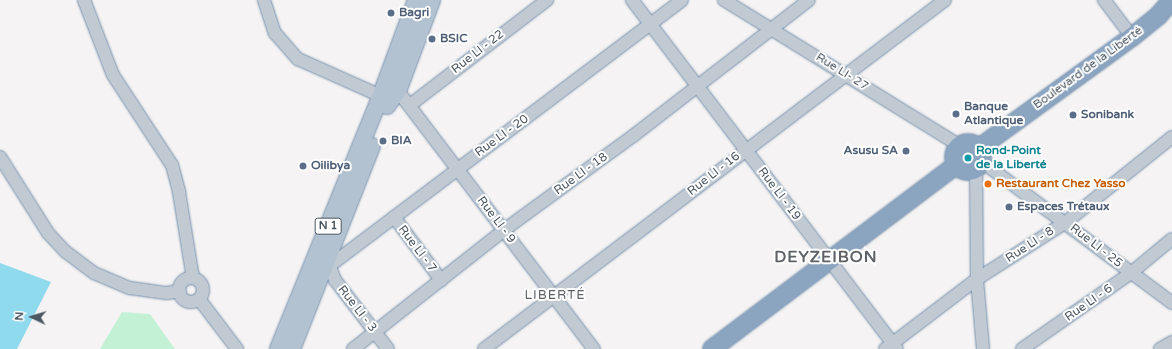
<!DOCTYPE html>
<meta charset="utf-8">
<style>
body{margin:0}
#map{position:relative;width:1172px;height:349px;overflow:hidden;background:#f5f3f3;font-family:"Varela Round",sans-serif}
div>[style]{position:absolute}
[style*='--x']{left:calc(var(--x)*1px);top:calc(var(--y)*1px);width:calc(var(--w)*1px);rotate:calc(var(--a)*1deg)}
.green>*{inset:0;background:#c3f1d5}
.water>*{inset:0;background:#90daee}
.roads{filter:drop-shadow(0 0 1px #7690ad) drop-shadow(0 0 1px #7690ad)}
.minor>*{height:12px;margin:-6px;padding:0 6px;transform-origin:6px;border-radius:6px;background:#c1cad2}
.minor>.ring{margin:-6px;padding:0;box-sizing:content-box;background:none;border:12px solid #c1cad2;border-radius:50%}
.major>*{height:16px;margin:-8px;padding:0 8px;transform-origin:8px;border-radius:8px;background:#b3c2d1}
.highway>*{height:18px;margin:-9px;padding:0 9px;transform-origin:9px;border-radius:9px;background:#8ba5c1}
.highway>.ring{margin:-9px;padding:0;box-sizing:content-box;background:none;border:18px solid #8ba5c1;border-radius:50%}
.dots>*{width:11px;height:11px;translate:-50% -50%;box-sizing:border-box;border:2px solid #fff;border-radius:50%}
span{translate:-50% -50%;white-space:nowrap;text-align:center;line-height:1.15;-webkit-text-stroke:4px #fff;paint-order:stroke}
.shield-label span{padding:1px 3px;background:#fff;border:1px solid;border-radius:3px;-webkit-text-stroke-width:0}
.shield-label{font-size:11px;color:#4a5661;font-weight:700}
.service-label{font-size:12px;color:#4e5e75;font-weight:700}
.left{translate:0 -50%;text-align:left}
.right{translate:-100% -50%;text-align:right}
.street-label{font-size:12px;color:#4a5661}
.culture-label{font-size:12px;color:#0d838f;font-weight:700}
.food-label{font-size:12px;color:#c56008;font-weight:700}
.neighbourhood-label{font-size:13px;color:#5f6368;letter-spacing:1px}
.district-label{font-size:16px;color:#5f6368;font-weight:700;letter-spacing:1px}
.north{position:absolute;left:12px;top:297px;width:40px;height:40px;-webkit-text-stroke:3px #fff;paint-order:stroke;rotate:274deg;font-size:11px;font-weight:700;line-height:16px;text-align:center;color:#4a5661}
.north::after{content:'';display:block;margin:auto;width:14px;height:18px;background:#4a5661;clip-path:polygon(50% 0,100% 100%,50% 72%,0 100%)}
</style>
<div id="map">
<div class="green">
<div style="clip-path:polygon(122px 312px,150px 314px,175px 349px,100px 349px)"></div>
</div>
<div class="water">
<div style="clip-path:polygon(0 263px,51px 282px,17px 349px,0 349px)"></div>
</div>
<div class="roads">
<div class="minor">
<div style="--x:84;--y:0;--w:80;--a:68.9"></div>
<div style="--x:113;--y:75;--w:108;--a:56.8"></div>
<div style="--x:172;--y:165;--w:28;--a:75"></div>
<div style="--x:179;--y:192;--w:87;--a:80.8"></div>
<div style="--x:264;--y:0;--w:35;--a:72"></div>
<div style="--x:275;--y:33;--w:35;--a:49"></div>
<div style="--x:298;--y:59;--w:89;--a:24"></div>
<div style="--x:632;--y:0;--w:438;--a:52.8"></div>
<div style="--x:724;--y:0;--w:276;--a:31.7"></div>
<div style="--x:1104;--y:0;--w:46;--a:52.9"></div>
<div style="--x:398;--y:91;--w:324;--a:52.8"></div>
<div style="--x:410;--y:105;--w:173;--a:-37.5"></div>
<div style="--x:0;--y:157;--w:90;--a:57.7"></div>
<div style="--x:48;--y:233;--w:26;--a:47"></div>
<div style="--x:66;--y:252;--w:35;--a:37"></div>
<div style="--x:94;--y:273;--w:39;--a:23"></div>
<div style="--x:130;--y:288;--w:37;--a:8"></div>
<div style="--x:167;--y:293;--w:13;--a:-9"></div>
<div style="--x:981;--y:161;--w:238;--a:36.6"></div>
<div style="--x:976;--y:168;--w:111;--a:89.5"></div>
<div style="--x:977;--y:279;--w:70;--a:85.1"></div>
<div style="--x:394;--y:217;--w:79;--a:53.3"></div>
<div style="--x:327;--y:260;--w:22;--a:68"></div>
<div style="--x:335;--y:280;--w:87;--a:52.5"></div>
<div style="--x:328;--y:267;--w:443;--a:-37"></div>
<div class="ring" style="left:179px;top:278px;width:12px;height:12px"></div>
<div style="--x:199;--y:299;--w:63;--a:52.8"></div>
<div style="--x:353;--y:349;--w:192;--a:-38.2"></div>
<div style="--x:504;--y:230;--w:160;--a:-36.1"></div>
<div style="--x:633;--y:136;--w:222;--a:-37.7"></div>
<div style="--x:484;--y:349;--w:578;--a:-37.13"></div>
<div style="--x:885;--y:349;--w:116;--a:-37.3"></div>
<div style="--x:977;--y:279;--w:106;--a:-32.6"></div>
<div style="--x:1066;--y:222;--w:136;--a:-38.7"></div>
<div style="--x:1022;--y:349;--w:133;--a:-34.9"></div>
<div style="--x:1131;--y:273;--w:53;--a:-39.7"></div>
<div style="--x:1160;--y:349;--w:14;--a:-30"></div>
</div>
<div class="major">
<div style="--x:387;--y:106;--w:19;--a:-54"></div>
<div style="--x:398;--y:91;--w:97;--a:-69.5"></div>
<div style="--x:278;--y:349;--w:266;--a:-67.9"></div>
<div style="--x:378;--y:103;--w:110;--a:-69.7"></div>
<div style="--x:292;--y:349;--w:218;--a:-68.5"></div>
</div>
<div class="highway">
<div class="ring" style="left:954px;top:143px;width:10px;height:10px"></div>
<div style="--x:979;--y:148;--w:189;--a:-36"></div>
<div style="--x:1132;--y:37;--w:33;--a:-39"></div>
<div style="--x:1158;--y:16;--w:21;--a:-49"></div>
<div style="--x:712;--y:349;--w:306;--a:-37"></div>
</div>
</div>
<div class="dots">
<div style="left:391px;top:13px;background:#5c6f8a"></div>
<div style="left:432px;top:39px;background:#5c6f8a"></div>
<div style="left:956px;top:114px;background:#5c6f8a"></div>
<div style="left:1073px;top:115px;background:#5c6f8a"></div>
<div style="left:383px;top:141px;background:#5c6f8a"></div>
<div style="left:906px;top:151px;background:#5c6f8a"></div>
<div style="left:968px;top:158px;background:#0f9aa8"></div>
<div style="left:303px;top:166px;background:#5c6f8a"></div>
<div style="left:988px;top:184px;background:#e8710a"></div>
<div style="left:1009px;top:207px;background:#5c6f8a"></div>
</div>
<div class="shield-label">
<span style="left:328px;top:226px">N 1</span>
</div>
<div class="service-label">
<span class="left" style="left:399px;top:13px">Bagri</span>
<span class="left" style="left:440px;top:39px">BSIC</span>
<span class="left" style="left:964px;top:114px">Banque<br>Atlantique</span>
<span class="left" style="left:1081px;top:115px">Sonibank</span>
<span class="left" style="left:391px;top:141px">BIA</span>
<span class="right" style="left:898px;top:151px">Asusu SA</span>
<span class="left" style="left:311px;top:166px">Oilibya</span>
<span class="left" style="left:1017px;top:207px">Espaces Trétaux</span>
</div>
<div class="street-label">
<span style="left:478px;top:52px;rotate:-38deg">Rue LI - 22</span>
<span style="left:1088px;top:68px;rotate:-36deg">Boulevard de la Liberté</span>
<span style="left:842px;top:72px;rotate:32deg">Rue LI- 27</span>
<span style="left:502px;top:136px;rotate:-36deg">Rue LI - 20</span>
<span style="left:581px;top:174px;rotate:-36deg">Rue LI - 18</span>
<span style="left:714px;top:174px;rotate:-38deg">Rue LI - 16</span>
<span style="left:779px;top:194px;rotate:53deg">Rue LI - 19</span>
<span style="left:496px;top:220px;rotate:53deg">Rue LI - 9</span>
<span style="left:1030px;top:245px;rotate:-33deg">Rue LI - 8</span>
<span style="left:1096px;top:246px;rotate:38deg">Rue LI - 25</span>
<span style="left:417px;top:249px;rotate:53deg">Rue LI - 7</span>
<span style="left:1089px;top:303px;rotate:-35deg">Rue LI - 6</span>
<span style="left:357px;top:309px;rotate:52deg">Rue LI - 3</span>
</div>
<div class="culture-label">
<span class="left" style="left:976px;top:158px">Rond-Point<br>de la Liberté</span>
</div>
<div class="food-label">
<span class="left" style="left:996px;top:184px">Restaurant Chez Yasso</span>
</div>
<div class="neighbourhood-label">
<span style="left:555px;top:295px">LIBERTÉ</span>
</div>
<div class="district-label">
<span style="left:826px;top:257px">DEYZEIBON</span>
</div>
<div class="north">N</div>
</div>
